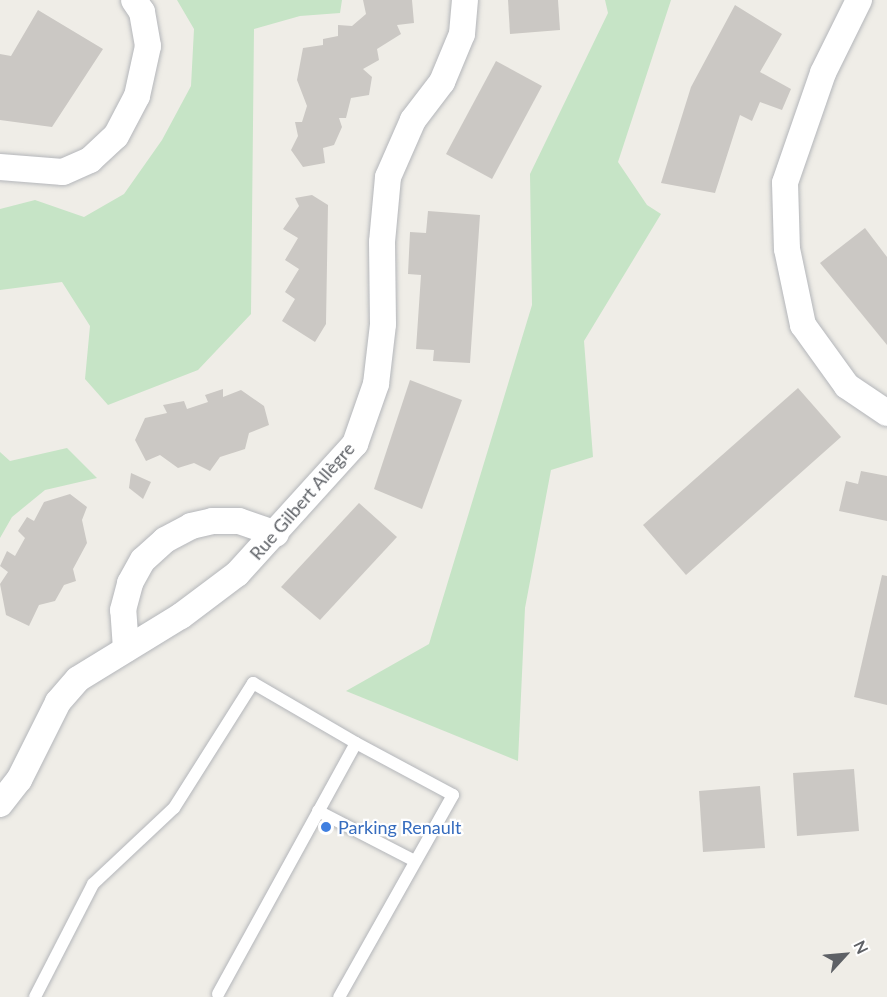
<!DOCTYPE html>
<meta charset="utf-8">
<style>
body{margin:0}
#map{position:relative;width:887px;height:997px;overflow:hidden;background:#efede7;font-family:Lato,sans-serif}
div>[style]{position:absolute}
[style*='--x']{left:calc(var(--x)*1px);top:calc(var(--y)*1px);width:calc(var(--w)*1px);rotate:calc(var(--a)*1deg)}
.green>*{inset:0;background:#c6e4c6}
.building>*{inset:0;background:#cbc8c4}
.roads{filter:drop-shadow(0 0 2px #b4b6ba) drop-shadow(0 0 2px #b4b6ba)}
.service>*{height:12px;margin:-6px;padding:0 6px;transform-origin:6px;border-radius:6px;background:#fff}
.minor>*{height:26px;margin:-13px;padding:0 13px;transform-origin:13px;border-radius:13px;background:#fff}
.dots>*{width:16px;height:16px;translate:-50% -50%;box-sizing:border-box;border:3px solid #fff;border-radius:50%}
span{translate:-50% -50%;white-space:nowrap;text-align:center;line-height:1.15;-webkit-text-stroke:4.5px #fff;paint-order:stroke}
.street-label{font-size:18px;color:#5e6166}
.shop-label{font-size:18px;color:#366cbe}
.left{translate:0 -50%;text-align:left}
.north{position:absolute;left:815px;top:925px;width:60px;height:60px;-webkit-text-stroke:4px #fff;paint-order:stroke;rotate:64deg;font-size:16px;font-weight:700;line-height:24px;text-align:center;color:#5e6166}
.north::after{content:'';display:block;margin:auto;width:21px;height:27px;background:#5e6166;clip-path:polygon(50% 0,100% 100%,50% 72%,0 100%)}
</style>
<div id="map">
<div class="green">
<div style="clip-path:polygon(177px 0,342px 0,340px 13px,300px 16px,254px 29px,251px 314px,198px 370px,108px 405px,85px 379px,90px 326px,62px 282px,0 290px,0 209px,35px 200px,84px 217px,124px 194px,162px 140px,191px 86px,194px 29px)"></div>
<div style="clip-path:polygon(605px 0,671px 0,618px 162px,647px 205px,661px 214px,584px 341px,593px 457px,551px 470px,525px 608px,518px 761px,346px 691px,429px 644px,532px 305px,530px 174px,608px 13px)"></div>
<div style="clip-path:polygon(67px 448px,97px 478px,45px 490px,12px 517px,0 538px,0 452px,10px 461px)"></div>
</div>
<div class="building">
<div style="clip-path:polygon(363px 0,412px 0,414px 23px,397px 25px,401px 34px,377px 49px,379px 60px,363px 69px,372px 77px,369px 95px,351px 98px,346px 118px,339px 118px,342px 127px,334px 145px,323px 148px,325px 163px,303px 167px,291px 150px,298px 136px,295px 122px,302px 122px,307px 106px,297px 80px,303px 48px,323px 45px,323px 39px,338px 36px,338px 25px,352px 26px,366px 14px)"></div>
<div style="clip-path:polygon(508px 0,558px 0,560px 30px,510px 34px)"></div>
<div style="clip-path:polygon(735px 5px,782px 34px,760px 72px,791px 89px,782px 110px,760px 102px,752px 121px,740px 115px,715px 193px,661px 183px,691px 87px)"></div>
<div style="clip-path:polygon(38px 10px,103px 49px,52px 127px,0 120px,0 54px,11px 56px)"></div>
<div style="clip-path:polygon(496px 61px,542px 86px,492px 179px,446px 154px)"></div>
<div style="clip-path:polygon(312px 195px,328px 205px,326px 324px,315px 342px,282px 321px,295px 299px,285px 292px,299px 269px,285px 260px,298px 238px,283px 229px,299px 206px,295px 198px)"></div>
<div style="clip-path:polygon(428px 211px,480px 215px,470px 363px,433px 361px,434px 350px,416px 349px,421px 275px,408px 274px,410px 232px,426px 233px)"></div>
<div style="clip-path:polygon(865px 228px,887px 257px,887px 345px,820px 263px)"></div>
<div style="clip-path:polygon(410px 380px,462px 400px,422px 509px,374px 489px)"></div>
<div style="clip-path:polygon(798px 388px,841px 437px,686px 575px,643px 525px)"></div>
<div style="clip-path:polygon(223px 389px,223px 397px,241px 390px,264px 406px,269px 425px,249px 433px,245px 449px,220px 457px,210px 471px,194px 463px,178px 468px,160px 455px,146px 461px,135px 440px,145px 418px,167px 413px,163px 405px,184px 401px,187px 409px,208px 402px,205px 395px)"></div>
<div style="clip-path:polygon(861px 471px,887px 476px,887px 521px,839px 511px,846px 481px,858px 484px)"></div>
<div style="clip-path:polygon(131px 473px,151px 482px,143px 499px,129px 488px)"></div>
<div style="clip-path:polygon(70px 494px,87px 507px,82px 520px,87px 543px,73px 569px,76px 581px,64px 585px,55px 601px,39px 605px,29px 626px,6px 615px,0 584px,8px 572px,0 566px,7px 551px,15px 556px,25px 538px,18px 531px,27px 517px,34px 521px,44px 502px)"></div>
<div style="clip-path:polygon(359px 503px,397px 537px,320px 620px,281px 587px)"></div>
<div style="clip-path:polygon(882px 575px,887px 576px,887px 705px,854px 697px)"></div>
<div style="clip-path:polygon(854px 769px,859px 831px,797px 836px,793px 773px)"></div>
<div style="clip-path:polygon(760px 786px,765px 848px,703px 852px,699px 791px)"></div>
</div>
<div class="roads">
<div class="service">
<div style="--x:318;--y:811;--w:109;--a:27.3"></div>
<div style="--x:218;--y:994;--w:286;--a:-61.2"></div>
<div style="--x:356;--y:743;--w:110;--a:28.2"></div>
<div style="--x:453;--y:795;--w:232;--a:119.4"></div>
<div style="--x:35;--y:997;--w:127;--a:-62.8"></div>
<div style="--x:93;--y:884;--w:111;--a:-43.2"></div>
<div style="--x:174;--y:808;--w:148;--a:-57.7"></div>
<div style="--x:253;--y:683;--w:119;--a:30.2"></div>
</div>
<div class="minor">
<div style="--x:859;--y:0;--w:81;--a:116.3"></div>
<div style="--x:823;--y:73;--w:116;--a:109.1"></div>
<div style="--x:785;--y:183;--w:66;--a:88.3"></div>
<div style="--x:787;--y:249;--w:78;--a:78.1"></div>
<div style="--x:803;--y:325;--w:75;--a:54.2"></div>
<div style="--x:847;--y:386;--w:48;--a:34"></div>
<div style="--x:0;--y:167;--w:63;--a:4.5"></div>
<div style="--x:63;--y:172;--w:30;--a:-24"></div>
<div style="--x:90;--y:160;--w:35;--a:-43"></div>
<div style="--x:116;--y:136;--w:45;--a:-62.3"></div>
<div style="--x:137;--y:96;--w:51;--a:-77.6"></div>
<div style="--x:148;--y:46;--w:35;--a:-100"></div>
<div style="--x:142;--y:12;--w:14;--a:-124"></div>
<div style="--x:126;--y:649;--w:39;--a:-94"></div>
<div style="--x:123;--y:610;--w:28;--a:-75"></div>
<div style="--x:130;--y:583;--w:26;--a:-61"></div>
<div style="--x:143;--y:560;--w:30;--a:-42"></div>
<div style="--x:165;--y:540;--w:30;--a:-28"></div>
<div style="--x:191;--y:526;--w:22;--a:-13"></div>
<div style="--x:212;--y:521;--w:27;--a:0"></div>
<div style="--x:239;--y:521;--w:39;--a:19"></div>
<div style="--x:0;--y:804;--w:31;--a:-52"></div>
<div style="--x:19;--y:780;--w:87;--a:-63.4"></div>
<div style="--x:58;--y:702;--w:30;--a:-49"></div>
<div style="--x:78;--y:679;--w:121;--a:-31.5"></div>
<div style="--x:181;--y:616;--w:70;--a:-36.9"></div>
<div style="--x:237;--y:574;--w:176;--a:-47.8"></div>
<div style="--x:355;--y:444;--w:64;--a:-70.7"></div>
<div style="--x:376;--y:384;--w:60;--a:-83.3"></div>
<div style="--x:383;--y:324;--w:82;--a:-90.7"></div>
<div style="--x:382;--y:242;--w:65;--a:-84.7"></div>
<div style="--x:388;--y:177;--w:62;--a:-66.3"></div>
<div style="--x:413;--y:120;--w:48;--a:-52.7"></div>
<div style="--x:442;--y:82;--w:52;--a:-67.4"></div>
<div style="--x:462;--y:34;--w:34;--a:-85"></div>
</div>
</div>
<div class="dots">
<div style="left:326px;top:827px;background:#3f7fe0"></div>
</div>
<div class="street-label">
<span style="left:302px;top:501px;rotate:-49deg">Rue Gilbert Allègre</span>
</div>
<div class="shop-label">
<span class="left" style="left:338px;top:827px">Parking Renault</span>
</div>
<div class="north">N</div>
</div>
